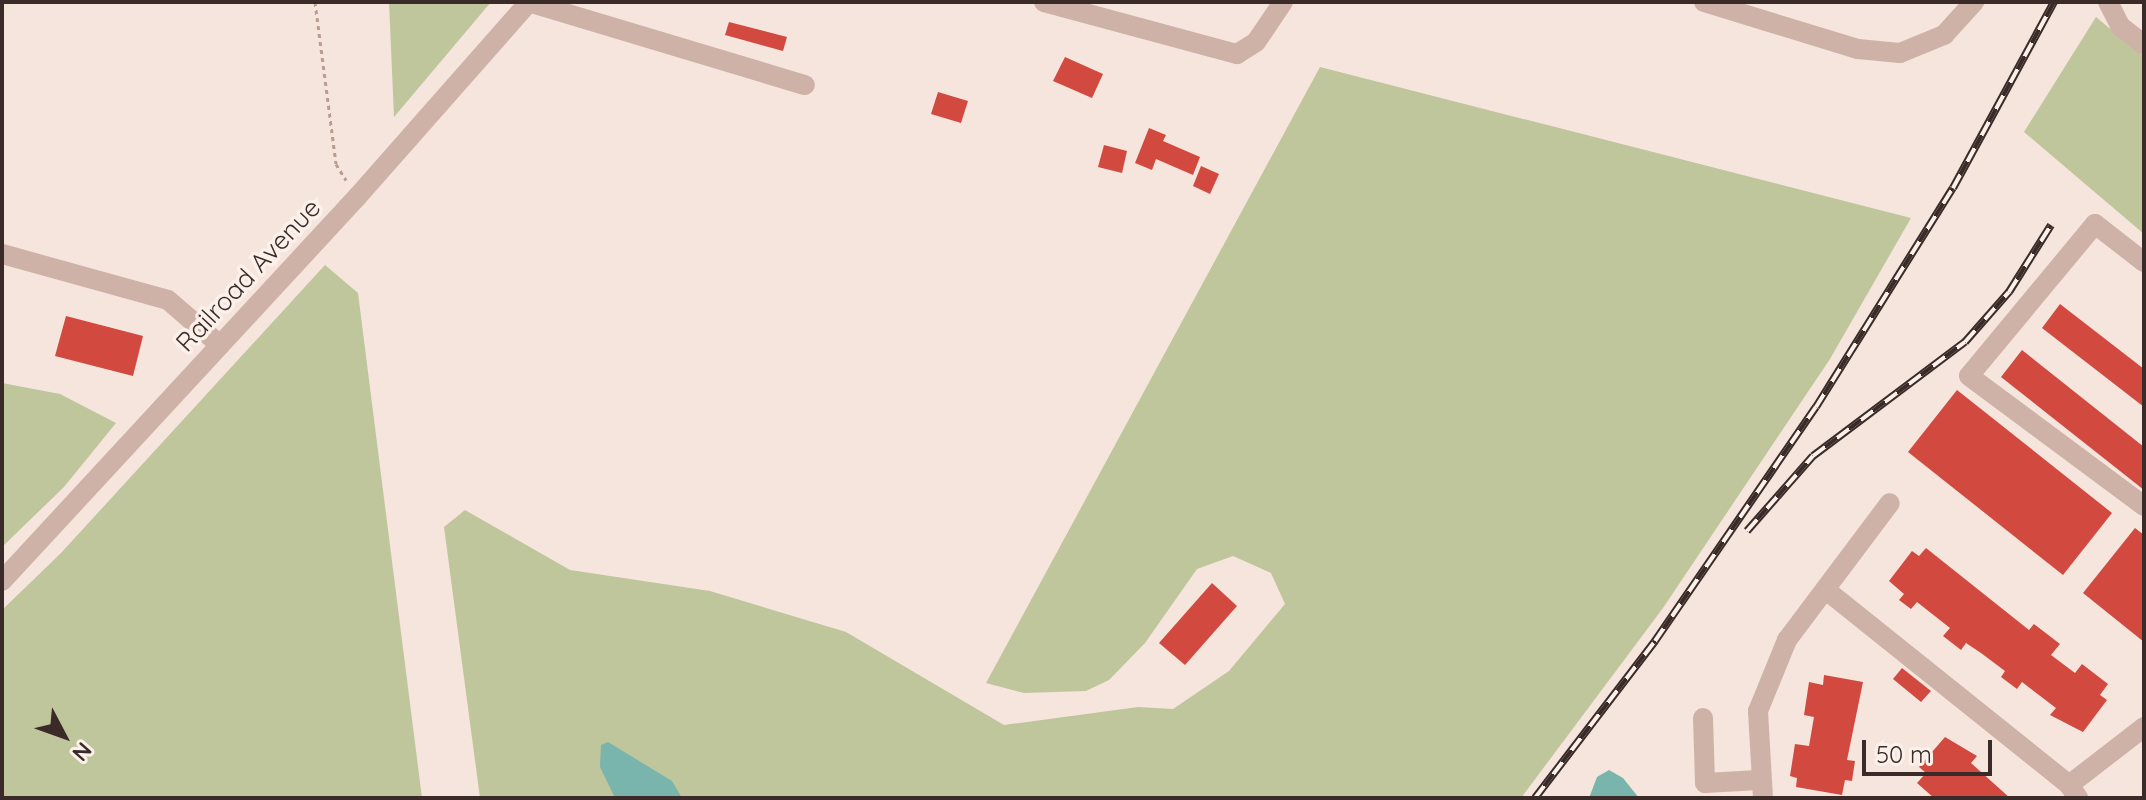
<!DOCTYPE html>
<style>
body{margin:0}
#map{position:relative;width:2146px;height:800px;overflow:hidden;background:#f5e5dd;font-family:Quicksand,sans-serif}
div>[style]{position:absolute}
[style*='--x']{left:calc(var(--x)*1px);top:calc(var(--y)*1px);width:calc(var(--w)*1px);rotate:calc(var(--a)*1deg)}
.green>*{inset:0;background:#bfc69b}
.water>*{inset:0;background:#79b5ad}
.building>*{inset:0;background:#d1493f}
.path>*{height:3px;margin-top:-1.5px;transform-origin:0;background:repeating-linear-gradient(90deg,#ba9c91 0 4px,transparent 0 8px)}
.minor>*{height:20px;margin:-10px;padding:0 10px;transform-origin:10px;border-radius:10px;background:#ceb2a7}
.rail>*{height:8px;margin-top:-4px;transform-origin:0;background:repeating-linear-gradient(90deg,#fcf0ea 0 15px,#3a2b28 0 30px);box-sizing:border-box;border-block:2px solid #3a2b28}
span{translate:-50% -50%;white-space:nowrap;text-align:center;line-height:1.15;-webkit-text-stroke:7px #fcf0ea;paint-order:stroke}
.street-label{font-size:26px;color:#3a2b28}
.frame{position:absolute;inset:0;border:4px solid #3a2b28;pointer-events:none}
.north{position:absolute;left:24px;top:696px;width:80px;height:80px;-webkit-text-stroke:6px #fcf0ea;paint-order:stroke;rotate:131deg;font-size:22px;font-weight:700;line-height:32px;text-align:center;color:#3a2b28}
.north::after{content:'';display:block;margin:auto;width:28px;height:36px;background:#3a2b28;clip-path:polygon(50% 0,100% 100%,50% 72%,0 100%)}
.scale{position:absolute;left:1862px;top:740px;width:130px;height:36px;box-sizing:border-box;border:4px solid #3a2b28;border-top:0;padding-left:10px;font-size:24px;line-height:28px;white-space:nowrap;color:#3a2b28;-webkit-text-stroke:6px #fcf0ea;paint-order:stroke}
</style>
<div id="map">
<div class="green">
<div style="clip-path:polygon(389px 2px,491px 2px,394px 117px)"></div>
<div style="clip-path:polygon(2096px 17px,2144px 57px,2144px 234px,2024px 132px)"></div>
<div style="clip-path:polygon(1320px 67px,1911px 218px,1830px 359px,1663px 608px,1521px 798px,480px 798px,444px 527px,465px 510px,570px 570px,710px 591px,846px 632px,1004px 725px,1138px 707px,1173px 709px,1229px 671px,1285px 604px,1271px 573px,1233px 556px,1197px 569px,1145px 643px,1109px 680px,1086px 691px,1024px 693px,986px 683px)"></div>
<div style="clip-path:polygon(325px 265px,358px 293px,422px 798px,2px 798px,2px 610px,61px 553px)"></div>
<div style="clip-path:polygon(2px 383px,60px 394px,116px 423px,64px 487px,2px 547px)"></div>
</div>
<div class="water">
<div style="clip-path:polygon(608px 742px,672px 781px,682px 798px,615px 798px,600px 767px,601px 745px)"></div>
<div style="clip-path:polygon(1609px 770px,1623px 778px,1639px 798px,1589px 798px,1597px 777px)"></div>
</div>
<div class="building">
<div style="clip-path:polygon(729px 22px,787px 37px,783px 51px,725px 35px)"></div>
<div style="clip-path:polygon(1065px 57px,1103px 74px,1092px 98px,1053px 81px)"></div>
<div style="clip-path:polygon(938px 92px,968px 101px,961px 123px,931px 114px)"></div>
<div style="clip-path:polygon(1149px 128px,1166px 135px,1163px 141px,1200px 157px,1193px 175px,1156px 159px,1152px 170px,1135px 163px)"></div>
<div style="clip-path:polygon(1104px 145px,1127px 151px,1122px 173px,1098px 167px)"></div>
<div style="clip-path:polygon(1201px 166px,1219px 174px,1210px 194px,1193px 186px)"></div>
<div style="clip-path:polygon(2060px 304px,2144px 369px,2144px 407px,2042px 328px)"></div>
<div style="clip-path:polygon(66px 316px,143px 336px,133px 376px,55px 356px)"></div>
<div style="clip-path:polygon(2022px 350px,2144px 447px,2144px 490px,2001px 377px)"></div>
<div style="clip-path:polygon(1957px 390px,2112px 513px,2063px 575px,1908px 452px)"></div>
<div style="clip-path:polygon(2135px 528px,2144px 535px,2144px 642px,2083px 593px)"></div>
<div style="clip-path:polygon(1926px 548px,2029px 630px,2034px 624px,2060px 644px,2051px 655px,2075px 673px,2082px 664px,2108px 684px,2100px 695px,2107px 700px,2083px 732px,2050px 715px,2056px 708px,2022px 682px,2017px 689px,2001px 677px,2005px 671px,1981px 653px,1966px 643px,1961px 650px,1943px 636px,1950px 628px,1917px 602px,1911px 609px,1899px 600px,1904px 594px,1889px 581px,1912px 551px,1919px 556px)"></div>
<div style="clip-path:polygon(1212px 583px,1237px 606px,1185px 665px,1159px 643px)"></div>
<div style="clip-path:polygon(1902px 668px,1931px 691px,1921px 702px,1893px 679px)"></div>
<div style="clip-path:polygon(1824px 675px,1863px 682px,1847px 760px,1855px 761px,1852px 781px,1845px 780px,1842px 795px,1796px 787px,1797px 778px,1790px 776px,1795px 744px,1809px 746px,1814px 717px,1804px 715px,1809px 682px,1823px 685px)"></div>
<div style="clip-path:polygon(1945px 737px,1977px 756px,1971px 763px,2010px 798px,1934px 798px,1917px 783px,1926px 773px,1919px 767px)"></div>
</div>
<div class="path">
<div style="--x:315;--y:2;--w:163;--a:82.6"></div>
<div style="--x:336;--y:164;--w:19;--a:58"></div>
</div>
<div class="minor">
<div style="--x:528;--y:2;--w:289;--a:16.7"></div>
<div style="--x:1044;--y:2;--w:200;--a:15.1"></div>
<div style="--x:1237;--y:54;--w:22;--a:-32"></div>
<div style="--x:1256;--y:42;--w:48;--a:-56"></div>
<div style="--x:1704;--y:2;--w:161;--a:17"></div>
<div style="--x:1858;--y:49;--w:42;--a:5.4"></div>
<div style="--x:1900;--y:53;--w:48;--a:-22.2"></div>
<div style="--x:1944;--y:35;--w:45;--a:-47.7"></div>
<div style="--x:2108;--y:2;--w:27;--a:63"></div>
<div style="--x:2120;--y:26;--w:31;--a:38"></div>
<div style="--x:2;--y:254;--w:172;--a:15.5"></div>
<div style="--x:168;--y:300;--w:69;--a:40.9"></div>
<div style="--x:2144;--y:262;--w:62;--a:-142.2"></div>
<div style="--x:2095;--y:224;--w:197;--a:129.7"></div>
<div style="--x:1969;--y:376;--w:218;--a:36.6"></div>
<div style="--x:2;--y:581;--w:524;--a:-47.24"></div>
<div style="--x:358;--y:196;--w:259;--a:-48.6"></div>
<div style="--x:1826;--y:590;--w:312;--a:38.7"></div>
<div style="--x:2069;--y:785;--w:16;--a:55"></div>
<div style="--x:1703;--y:718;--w:65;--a:88.2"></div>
<div style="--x:1705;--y:783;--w:54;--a:-3.2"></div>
<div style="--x:2069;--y:785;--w:95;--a:-37.7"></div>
<div style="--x:1763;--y:798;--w:87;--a:-93.3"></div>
<div style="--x:1758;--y:711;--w:77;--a:-67.8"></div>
<div style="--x:1787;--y:640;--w:171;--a:-53.1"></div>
</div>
<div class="rail">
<div style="--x:1747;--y:531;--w:100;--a:-48.7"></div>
<div style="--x:1813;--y:456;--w:190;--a:-36.9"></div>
<div style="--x:1965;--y:342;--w:67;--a:-48.7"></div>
<div style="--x:2009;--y:292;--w:79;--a:-57.9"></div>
<div style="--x:1535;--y:798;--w:198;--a:-52.6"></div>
<div style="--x:1655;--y:641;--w:284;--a:-55.5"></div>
<div style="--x:1816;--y:407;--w:258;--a:-58"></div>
<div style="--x:1953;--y:188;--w:212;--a:-61.5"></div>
</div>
<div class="street-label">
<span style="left:248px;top:275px;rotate:-47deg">Railroad Avenue</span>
</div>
<div class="frame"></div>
<div class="north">N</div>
<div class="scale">50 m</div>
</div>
